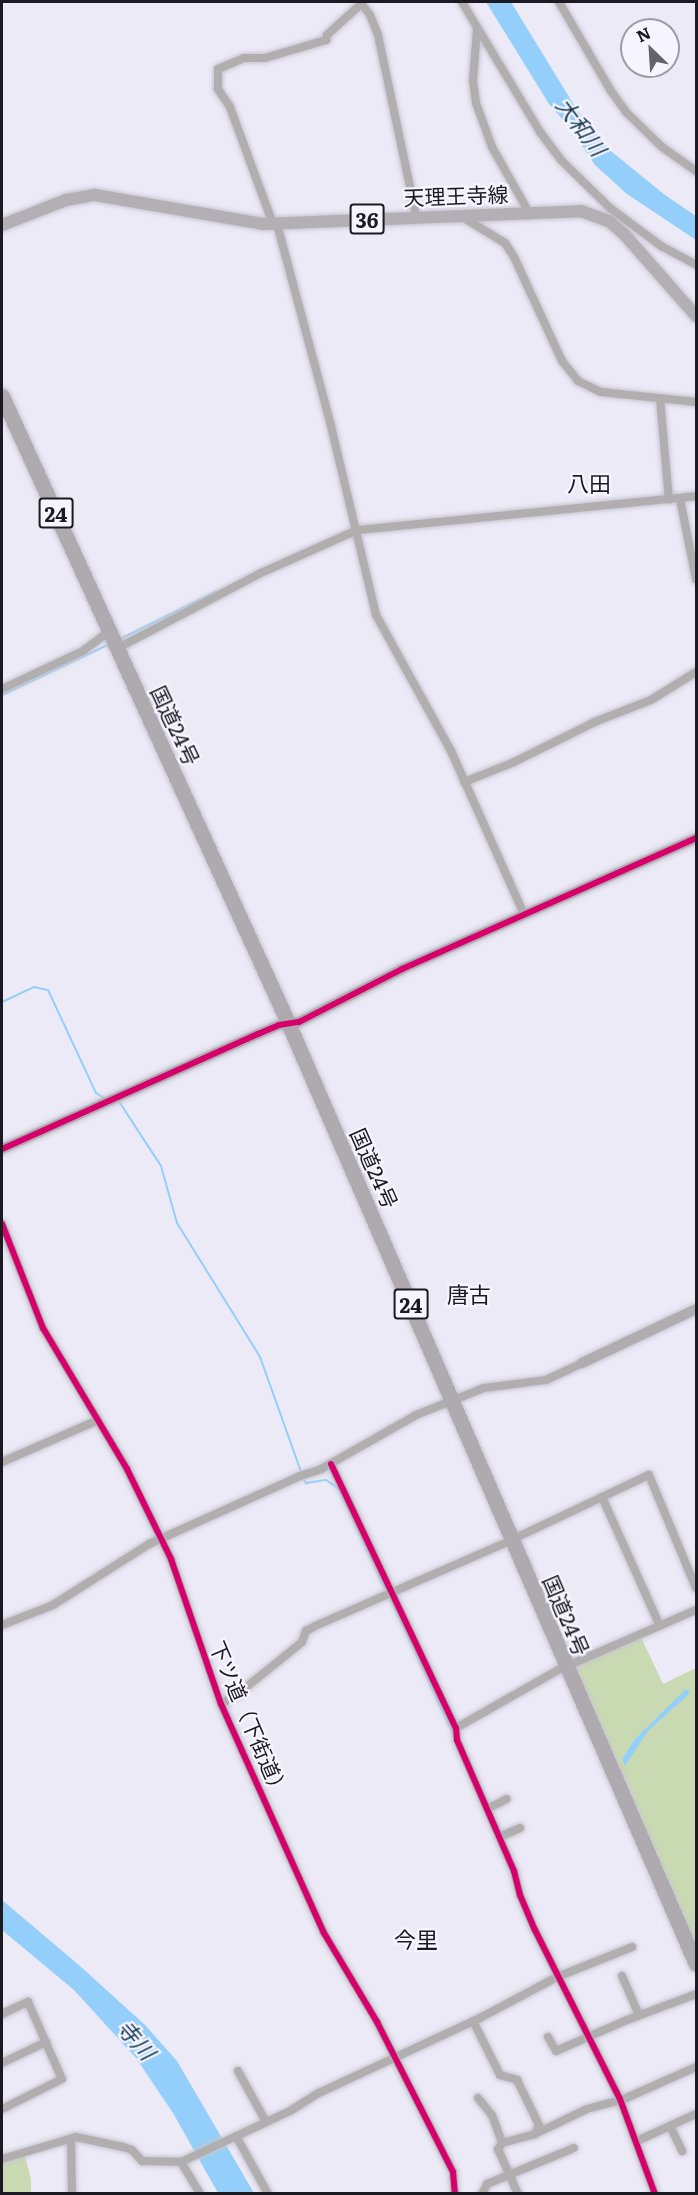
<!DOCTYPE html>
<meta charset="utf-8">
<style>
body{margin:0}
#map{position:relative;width:698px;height:2195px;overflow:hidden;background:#eceaf7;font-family:Literata,"Noto Sans JP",serif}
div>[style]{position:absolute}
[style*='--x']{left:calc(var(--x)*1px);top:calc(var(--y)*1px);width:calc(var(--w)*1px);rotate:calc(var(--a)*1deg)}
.green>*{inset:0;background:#c9dab3}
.water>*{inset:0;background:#93cffa}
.stream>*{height:2px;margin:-1px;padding:0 1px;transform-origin:1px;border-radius:1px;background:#93cffa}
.roads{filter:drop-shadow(0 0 2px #c7c5d0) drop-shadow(0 0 2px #c7c5d0)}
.street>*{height:8px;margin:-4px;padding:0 4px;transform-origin:4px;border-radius:4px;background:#b0aeaf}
.secondary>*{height:10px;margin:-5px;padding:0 5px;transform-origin:5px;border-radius:5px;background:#b0adb0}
.primary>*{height:12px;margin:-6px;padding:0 6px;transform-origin:6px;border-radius:6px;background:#b2b0b4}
.highway>*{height:15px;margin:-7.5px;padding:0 7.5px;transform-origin:7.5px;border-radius:7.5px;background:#aeaab0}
.cycleway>*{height:6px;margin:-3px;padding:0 3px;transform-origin:3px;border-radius:3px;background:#d6006c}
span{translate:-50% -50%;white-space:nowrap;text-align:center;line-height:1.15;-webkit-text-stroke:4.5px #f6f4fe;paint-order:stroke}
.shield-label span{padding:2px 4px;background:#f6f4fe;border:2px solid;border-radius:4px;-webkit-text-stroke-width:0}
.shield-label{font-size:20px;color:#1b1921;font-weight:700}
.street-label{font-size:21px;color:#1b1921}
.water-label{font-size:22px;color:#153a51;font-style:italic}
.neighbourhood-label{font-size:22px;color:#1b1921}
.frame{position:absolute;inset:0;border:3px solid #1b1921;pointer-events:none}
.north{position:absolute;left:620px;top:18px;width:60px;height:60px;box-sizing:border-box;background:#f6f4fe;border:2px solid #9e9ca6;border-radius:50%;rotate:335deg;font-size:16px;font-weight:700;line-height:24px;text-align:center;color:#1b1921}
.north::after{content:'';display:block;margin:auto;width:21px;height:27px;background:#64626c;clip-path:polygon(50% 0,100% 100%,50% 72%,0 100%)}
</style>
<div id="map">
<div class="green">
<div style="clip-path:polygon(640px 1635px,663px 1684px,696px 1668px,696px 1946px,575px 1667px)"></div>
<div style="clip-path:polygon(25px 2156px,31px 2179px,31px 2193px,2px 2194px,2px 2163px)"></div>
</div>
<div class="water">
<div style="clip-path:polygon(486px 2px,511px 2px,577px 110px,612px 152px,665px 195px,696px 216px,696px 240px,627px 194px,594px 164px,573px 131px,549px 104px)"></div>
<div style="clip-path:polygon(686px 1689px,690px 1693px,648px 1731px,625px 1766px,622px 1759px,635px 1739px)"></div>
<div style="clip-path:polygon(2px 1900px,80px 1966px,145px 2025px,177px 2061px,254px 2193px,218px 2193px,173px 2113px,136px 2058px,74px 1990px,2px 1930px)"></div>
</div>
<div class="stream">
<div style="--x:120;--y:639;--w:108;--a:-26.3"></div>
<div style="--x:2;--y:695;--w:119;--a:-25.3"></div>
<div style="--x:2;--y:1002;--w:35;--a:-25"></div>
<div style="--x:34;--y:987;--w:14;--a:12"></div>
<div style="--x:48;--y:990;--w:114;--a:65"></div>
<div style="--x:96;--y:1093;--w:9;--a:32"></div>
<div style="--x:120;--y:1103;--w:75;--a:56.9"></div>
<div style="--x:161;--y:1166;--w:59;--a:74.3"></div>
<div style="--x:177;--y:1223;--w:158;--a:58.2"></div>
<div style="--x:260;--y:1357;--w:131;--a:70.3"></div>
<div style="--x:304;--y:1480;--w:4;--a:56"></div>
<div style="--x:306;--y:1483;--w:20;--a:-9"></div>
<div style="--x:326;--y:1480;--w:14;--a:34"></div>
<div style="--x:338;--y:1488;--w:114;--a:65"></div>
<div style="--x:389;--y:1596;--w:150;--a:65.1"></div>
</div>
<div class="roads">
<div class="street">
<div style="--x:360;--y:2;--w:16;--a:52"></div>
<div style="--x:370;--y:15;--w:22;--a:68"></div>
<div style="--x:378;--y:35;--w:185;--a:78.1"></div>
<div style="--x:462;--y:2;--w:152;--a:59"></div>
<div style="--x:540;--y:132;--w:35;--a:53"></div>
<div style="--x:561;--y:160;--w:69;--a:44.4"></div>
<div style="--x:610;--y:208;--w:64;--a:36.7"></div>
<div style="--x:661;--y:246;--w:40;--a:28"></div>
<div style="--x:559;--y:2;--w:103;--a:59.7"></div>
<div style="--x:611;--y:91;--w:26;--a:54"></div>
<div style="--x:626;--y:112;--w:50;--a:44.2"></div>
<div style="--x:662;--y:147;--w:42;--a:35.2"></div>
<div style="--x:477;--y:29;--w:52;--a:94.4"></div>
<div style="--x:473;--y:81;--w:22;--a:82"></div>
<div style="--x:476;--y:103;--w:47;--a:70"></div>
<div style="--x:492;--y:147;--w:73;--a:60.6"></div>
<div style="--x:464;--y:218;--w:48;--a:31.4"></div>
<div style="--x:505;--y:243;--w:17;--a:57"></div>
<div style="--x:514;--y:257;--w:115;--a:65.2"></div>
<div style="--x:562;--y:361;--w:26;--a:51"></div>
<div style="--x:578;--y:381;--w:25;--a:26"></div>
<div style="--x:601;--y:392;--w:96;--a:6"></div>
<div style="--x:273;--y:224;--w:125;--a:-110.2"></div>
<div style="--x:230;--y:107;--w:22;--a:-124"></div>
<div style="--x:218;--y:89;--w:20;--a:-90"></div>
<div style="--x:218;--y:69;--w:28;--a:-23"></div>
<div style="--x:244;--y:58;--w:21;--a:0"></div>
<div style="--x:265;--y:58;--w:64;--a:-16.4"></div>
<div style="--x:326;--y:40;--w:5;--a:-79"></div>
<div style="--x:327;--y:35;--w:46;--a:-42.4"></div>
<div style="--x:277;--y:224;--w:209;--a:75"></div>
<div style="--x:331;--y:426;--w:194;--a:76.6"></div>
<div style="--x:376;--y:615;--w:155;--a:61.1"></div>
<div style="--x:451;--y:751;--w:179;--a:65.9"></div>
<div style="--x:660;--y:399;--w:101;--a:84.9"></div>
<div style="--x:680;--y:499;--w:82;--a:78.7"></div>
<div style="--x:118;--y:648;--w:161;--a:-27.7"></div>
<div style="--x:261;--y:573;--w:105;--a:-24.1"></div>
<div style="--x:357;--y:530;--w:341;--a:-5.7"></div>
<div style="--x:2;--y:689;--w:89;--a:-25.1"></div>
<div style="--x:83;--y:651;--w:34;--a:-37"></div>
<div style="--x:464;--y:782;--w:52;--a:-21.6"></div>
<div style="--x:512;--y:763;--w:95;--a:-26.3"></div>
<div style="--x:597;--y:721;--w:58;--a:-21.3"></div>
<div style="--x:651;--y:700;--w:53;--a:-31.9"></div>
<div style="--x:2;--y:1224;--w:112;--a:68.5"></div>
<div style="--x:43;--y:1328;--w:164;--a:59.2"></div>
<div style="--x:127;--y:1469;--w:100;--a:63.9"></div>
<div style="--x:171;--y:1559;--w:153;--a:71"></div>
<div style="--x:221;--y:1704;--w:251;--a:65.8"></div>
<div style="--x:324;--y:1933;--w:104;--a:59.2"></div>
<div style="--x:377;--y:2022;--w:168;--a:63.1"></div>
<div style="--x:453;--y:2172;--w:22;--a:85"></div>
<div style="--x:2;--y:1462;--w:105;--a:-23.6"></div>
<div style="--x:331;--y:1464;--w:292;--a:64.7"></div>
<div style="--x:456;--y:1728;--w:12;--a:85"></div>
<div style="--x:457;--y:1740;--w:143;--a:66.5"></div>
<div style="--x:514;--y:1871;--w:25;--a:76"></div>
<div style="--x:520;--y:1895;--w:38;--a:67"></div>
<div style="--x:535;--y:1930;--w:189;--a:63.3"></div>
<div style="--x:620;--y:2099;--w:101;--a:69.8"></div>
<div style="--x:602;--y:1497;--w:141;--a:65.8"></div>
<div style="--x:2;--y:1625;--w:55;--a:-21.4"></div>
<div style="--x:53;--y:1605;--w:114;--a:-32.4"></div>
<div style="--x:149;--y:1544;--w:166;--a:-24.2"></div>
<div style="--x:300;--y:1476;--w:22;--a:-18"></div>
<div style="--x:321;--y:1469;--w:109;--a:-29.6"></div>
<div style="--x:416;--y:1415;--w:73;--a:-21.7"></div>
<div style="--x:484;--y:1388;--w:63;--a:-7.4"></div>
<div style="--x:546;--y:1380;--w:40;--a:-25"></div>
<div style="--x:221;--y:1704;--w:21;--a:-31"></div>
<div style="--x:239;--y:1693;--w:81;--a:-39"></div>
<div style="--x:302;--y:1642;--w:12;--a:-70"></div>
<div style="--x:306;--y:1631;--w:10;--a:-29"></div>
<div style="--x:315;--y:1626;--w:210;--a:-23.6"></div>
<div style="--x:507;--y:1542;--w:157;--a:-25.3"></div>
<div style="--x:649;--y:1475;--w:122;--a:67.4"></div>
<div style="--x:456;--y:1728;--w:117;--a:-29.6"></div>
<div style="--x:558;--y:1670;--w:150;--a:-23.5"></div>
<div style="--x:487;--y:1809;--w:22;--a:-27"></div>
<div style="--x:499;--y:1837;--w:23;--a:-23"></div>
<div style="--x:622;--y:1976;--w:43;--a:66.4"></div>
<div style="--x:2;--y:2014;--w:29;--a:-25"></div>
<div style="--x:28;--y:2002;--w:84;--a:66.2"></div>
<div style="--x:62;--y:2079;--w:67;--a:153.4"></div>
<div style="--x:473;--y:2021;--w:60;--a:63.4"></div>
<div style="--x:500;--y:2075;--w:18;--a:16"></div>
<div style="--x:517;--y:2080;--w:50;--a:63.9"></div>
<div style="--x:539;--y:2125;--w:10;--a:114"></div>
<div style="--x:548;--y:2037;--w:16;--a:60"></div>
<div style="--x:556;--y:2051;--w:77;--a:-23.6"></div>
<div style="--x:627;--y:2020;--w:74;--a:-20.6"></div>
<div style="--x:2;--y:2063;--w:49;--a:-25.5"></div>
<div style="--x:238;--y:2071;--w:58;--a:61.2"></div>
<div style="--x:478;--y:2098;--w:22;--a:51"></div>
<div style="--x:492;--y:2115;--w:30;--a:70"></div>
<div style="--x:670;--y:2126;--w:28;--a:64"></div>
<div style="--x:236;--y:2136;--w:66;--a:61.1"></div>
<div style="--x:71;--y:2139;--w:55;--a:89"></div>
<div style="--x:637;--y:2141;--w:65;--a:-24.6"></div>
<div style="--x:2;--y:2159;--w:77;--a:-16.6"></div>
<div style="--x:76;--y:2137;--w:48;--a:12"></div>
<div style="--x:123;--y:2147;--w:9;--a:18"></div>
<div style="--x:132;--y:2150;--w:15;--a:48"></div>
<div style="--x:142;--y:2161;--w:39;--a:1"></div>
<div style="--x:181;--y:2162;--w:120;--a:-25.1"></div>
<div style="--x:290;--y:2111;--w:34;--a:-32"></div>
<div style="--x:319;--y:2093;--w:178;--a:-25"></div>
<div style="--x:480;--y:2018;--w:87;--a:-28"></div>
<div style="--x:557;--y:1977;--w:81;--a:-21.8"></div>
<div style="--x:181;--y:2162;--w:37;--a:59"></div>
<div style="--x:482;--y:2194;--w:11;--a:-63"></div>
<div style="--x:487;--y:2184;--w:94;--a:-22.5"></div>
<div style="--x:518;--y:2194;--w:49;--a:-114"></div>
<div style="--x:498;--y:2149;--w:7;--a:-56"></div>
<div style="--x:502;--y:2143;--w:34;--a:-15"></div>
<div style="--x:535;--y:2134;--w:58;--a:-25.7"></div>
<div style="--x:587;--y:2109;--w:38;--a:-15"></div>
<div style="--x:624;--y:2099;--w:79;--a:-24"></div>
</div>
<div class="secondary">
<div style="--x:2;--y:1149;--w:281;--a:-24.2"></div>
<div style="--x:258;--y:1034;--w:23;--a:-23"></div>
<div style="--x:279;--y:1025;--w:20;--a:-9"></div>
<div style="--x:299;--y:1022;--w:116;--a:-27.2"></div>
<div style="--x:402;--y:969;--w:322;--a:-24"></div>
<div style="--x:582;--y:1363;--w:126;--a:-25.3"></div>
</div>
<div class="primary">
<div style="--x:2;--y:225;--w:69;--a:-21.3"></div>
<div style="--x:66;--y:200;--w:29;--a:-10"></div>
<div style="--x:95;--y:195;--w:170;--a:9.8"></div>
<div style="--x:263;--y:224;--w:318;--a:-2.3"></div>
<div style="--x:581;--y:211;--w:30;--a:20"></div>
<div style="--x:609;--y:221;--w:20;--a:41"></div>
<div style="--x:624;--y:234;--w:109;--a:48.7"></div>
</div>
<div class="highway">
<div style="--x:2;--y:396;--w:691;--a:65.47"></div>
<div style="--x:289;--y:1025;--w:1023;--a:66.57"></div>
</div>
</div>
<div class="cycleway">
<div style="--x:2;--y:1149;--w:281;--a:-24.2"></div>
<div style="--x:258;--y:1034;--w:23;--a:-23"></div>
<div style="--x:279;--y:1025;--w:20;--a:-9"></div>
<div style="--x:299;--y:1022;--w:116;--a:-27.2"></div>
<div style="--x:402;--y:969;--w:322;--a:-24"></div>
<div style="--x:2;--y:1224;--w:112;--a:68.5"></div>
<div style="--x:43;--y:1328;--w:164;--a:59.2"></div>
<div style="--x:127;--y:1469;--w:100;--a:63.9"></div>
<div style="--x:171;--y:1559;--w:153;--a:71"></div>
<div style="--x:221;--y:1704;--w:251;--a:65.8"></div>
<div style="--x:324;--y:1933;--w:104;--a:59.2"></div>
<div style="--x:377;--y:2022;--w:168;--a:63.1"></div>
<div style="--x:453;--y:2172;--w:22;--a:85"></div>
<div style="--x:331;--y:1464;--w:292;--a:64.7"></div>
<div style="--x:456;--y:1728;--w:12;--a:85"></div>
<div style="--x:457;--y:1740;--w:143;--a:66.5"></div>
<div style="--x:514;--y:1871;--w:25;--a:76"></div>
<div style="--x:520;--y:1895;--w:38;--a:67"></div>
<div style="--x:535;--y:1930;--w:189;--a:63.3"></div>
<div style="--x:620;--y:2099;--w:101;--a:69.8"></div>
</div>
<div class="shield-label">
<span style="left:367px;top:219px">36</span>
<span style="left:56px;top:513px">24</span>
<span style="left:411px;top:1304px">24</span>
</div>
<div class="street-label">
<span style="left:456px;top:195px;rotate:-2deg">天理王寺線</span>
<span style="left:176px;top:725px;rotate:65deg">国道24号</span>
<span style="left:375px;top:1168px;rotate:66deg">国道24号</span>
<span style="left:567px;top:1615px;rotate:67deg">国道24号</span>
<span style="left:250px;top:1719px;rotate:67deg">下ツ道（下街道）</span>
</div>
<div class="water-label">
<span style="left:582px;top:126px;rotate:53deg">大和川</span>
<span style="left:137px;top:2039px;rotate:49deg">寺川</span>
</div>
<div class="neighbourhood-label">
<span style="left:589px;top:483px">八田</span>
<span style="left:469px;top:1294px">唐古</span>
<span style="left:416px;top:1939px">今里</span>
</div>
<div class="frame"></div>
<div class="north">N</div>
</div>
